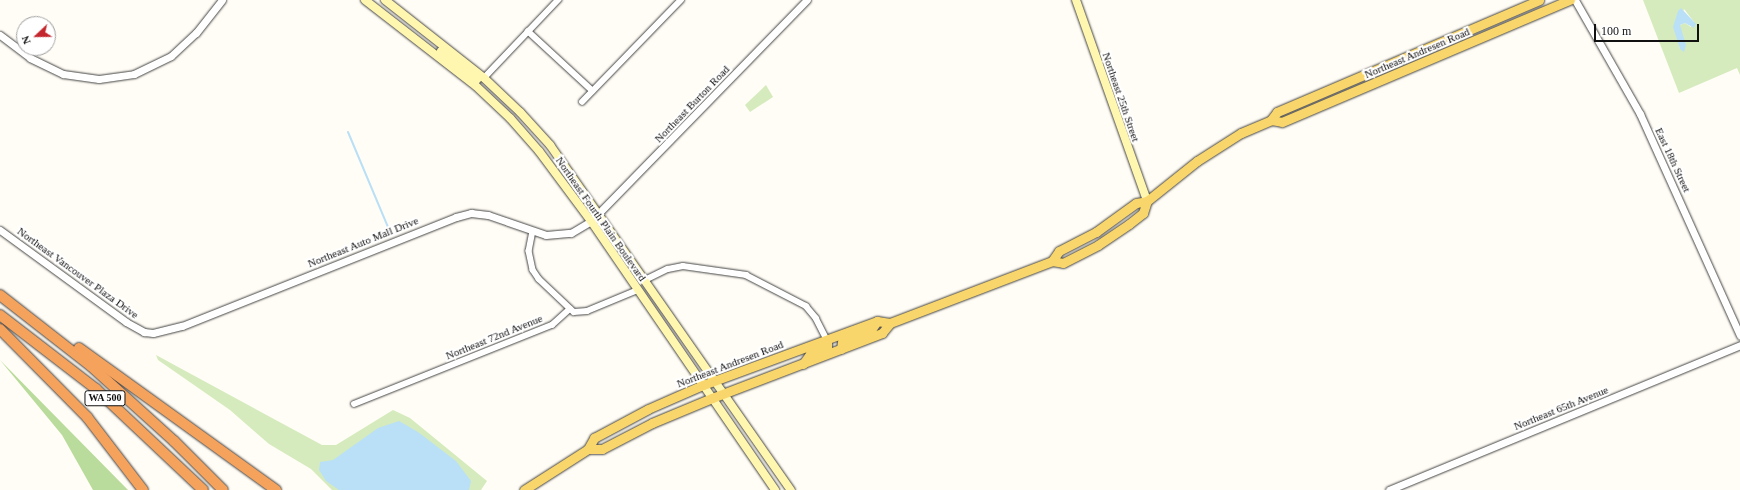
<!DOCTYPE html>
<style>
body{margin:0}
#map{position:relative;width:1740px;height:490px;overflow:hidden;background:#fffdf5;font-family:"Times New Roman",serif}
div>[style]{position:absolute}
[style*='--x']{left:calc(var(--x)*1px);top:calc(var(--y)*1px);width:calc(var(--w)*1px);rotate:calc(var(--a)*1deg)}
.green>*{inset:0;background:#d5ebbd}
.forest>*{inset:0;background:#b9dc9c}
.water>*{inset:0;background:#b9e0f7}
.stream>*{height:2px;margin:-1px;padding:0 1px;transform-origin:1px;border-radius:1px;background:#b9e0f7}
.roads{filter:drop-shadow(0 0 1px #444) drop-shadow(0 0 1px #444)}
.minor>*{height:5.5px;margin:-2.75px;padding:0 2.75px;transform-origin:2.75px;border-radius:2.75px;background:#fff}
.tertiary>*{height:7px;margin:-3.5px;padding:0 3.5px;transform-origin:3.5px;border-radius:3.5px;background:#fff}
.secondary>*{height:8px;margin:-4px;padding:0 4px;transform-origin:4px;border-radius:4px;background:#fff6b0}
.primary>*{height:9px;margin:-4.5px;padding:0 4.5px;transform-origin:4.5px;border-radius:4.5px;background:#f9d66b}
.motorway>*{height:10px;margin:-5px;padding:0 5px;transform-origin:5px;border-radius:5px;background:#f5a25d}
span{translate:-50% -50%;white-space:nowrap;text-align:center;line-height:1.15;-webkit-text-stroke:4px #fff;paint-order:stroke}
.shield-label span{padding:1px 3px;background:#fff;border:1px solid;border-radius:3px;-webkit-text-stroke-width:0}
.shield-label{font-size:10px;color:#111;font-weight:700}
.street-label{font-size:11px;color:#111}
.north{position:absolute;left:16px;top:16px;width:40px;height:40px;box-sizing:border-box;background:#fff;border:1px solid #a0a0a0;border-radius:50%;rotate:248deg;font-size:11px;font-weight:700;line-height:16px;text-align:center;color:#111}
.north::after{content:'';display:block;margin:auto;width:14px;height:18px;background:#c4262e;clip-path:polygon(50% 0,100% 100%,50% 72%,0 100%)}
.scale{position:absolute;left:1594px;top:24px;width:105px;height:18px;box-sizing:border-box;border:2px solid #111;border-top:0;padding-left:5px;font-size:12px;line-height:14px;white-space:nowrap;color:#111;-webkit-text-stroke:3px #fff;paint-order:stroke}
</style>
<div id="map">
<div class="green">
<div style="clip-path:polygon(evenodd,1643px 0,1740px 0,1740px 75px,1737px 68px,1679px 93px,1643px 0,1684px 9px,1694px 22px,1691px 27px,1685px 23px,1680px 25px,1680px 49px,1676px 33px,1684px 9px)"></div>
<div style="clip-path:polygon(766px 85px,773px 97px,750px 112px,745px 105px)"></div>
<div style="clip-path:polygon(156px 355px,322px 445px,336px 445px,393px 410px,410px 418px,487px 481px,481px 490px,332px 490px,311px 469px,269px 444px,230px 410px,158px 360px)"></div>
</div>
<div class="forest">
<div style="clip-path:polygon(0 360px,128px 490px,93px 490px,62px 435px)"></div>
</div>
<div class="water">
<div style="clip-path:polygon(1681px 8px,1696px 24px,1694px 28px,1685px 23px,1680px 25px,1686px 45px,1684px 52px,1680px 49px,1673px 27px,1678px 11px)"></div>
<div style="clip-path:polygon(399px 421px,418px 432px,456px 461px,471px 481px,469px 490px,339px 490px,326px 481px,319px 470px,320px 462px,333px 460px,378px 428px)"></div>
</div>
<div class="stream">
<div style="--x:348;--y:132;--w:103;--a:67.2"></div>
</div>
<div class="roads">
<div class="minor">
<div style="--x:528;--y:31;--w:88;--a:42.7"></div>
<div style="--x:484;--y:78;--w:108;--a:-46.5"></div>
<div style="--x:582;--y:102;--w:142;--a:-45.9"></div>
<div style="--x:533;--y:231;--w:20;--a:101"></div>
<div style="--x:529;--y:251;--w:19;--a:78"></div>
<div style="--x:533;--y:270;--w:11;--a:56"></div>
<div style="--x:539;--y:279;--w:48;--a:43.3"></div>
<div style="--x:574;--y:312;--w:13;--a:-4"></div>
<div style="--x:587;--y:311;--w:55;--a:-22.4"></div>
<div style="--x:645;--y:280;--w:25;--a:-26"></div>
<div style="--x:668;--y:269;--w:15;--a:-11"></div>
<div style="--x:683;--y:266;--w:64;--a:8.1"></div>
<div style="--x:746;--y:275;--w:68;--a:27.3"></div>
<div style="--x:806;--y:306;--w:16;--a:50"></div>
<div style="--x:816;--y:318;--w:25;--a:63"></div>
<div style="--x:354;--y:404;--w:213;--a:-21.8"></div>
<div style="--x:552;--y:325;--w:24;--a:-42"></div>
</div>
<div class="tertiary">
<div style="--x:1575;--y:0;--w:131;--a:60.3"></div>
<div style="--x:1640;--y:114;--w:243;--a:65.7"></div>
<div style="--x:0;--y:35;--w:38;--a:37"></div>
<div style="--x:30;--y:58;--w:37;--a:26"></div>
<div style="--x:63;--y:74;--w:36;--a:8"></div>
<div style="--x:99;--y:79;--w:35;--a:-8"></div>
<div style="--x:134;--y:74;--w:41;--a:-25.9"></div>
<div style="--x:171;--y:56;--w:34;--a:-43"></div>
<div style="--x:196;--y:33;--w:42;--a:-51.8"></div>
<div style="--x:0;--y:230;--w:156;--a:36.1"></div>
<div style="--x:126;--y:322;--w:21;--a:29"></div>
<div style="--x:144;--y:332;--w:9;--a:6"></div>
<div style="--x:153;--y:333;--w:30;--a:-14"></div>
<div style="--x:182;--y:326;--w:295;--a:-21.7"></div>
<div style="--x:456;--y:217;--w:16;--a:-15"></div>
<div style="--x:471;--y:213;--w:17;--a:7"></div>
<div style="--x:488;--y:215;--w:61;--a:19"></div>
<div style="--x:546;--y:235;--w:25;--a:-5"></div>
<div style="--x:571;--y:233;--w:23;--a:-31"></div>
<div style="--x:591;--y:221;--w:309;--a:-45.7"></div>
<div style="--x:1389;--y:490;--w:380;--a:-22.4"></div>
</div>
<div class="secondary">
<div style="--x:365;--y:0;--w:140;--a:37.8"></div>
<div style="--x:476;--y:86;--w:47;--a:43.3"></div>
<div style="--x:510;--y:118;--w:44;--a:48.7"></div>
<div style="--x:539;--y:151;--w:87;--a:53.4"></div>
<div style="--x:591;--y:221;--w:326;--a:55.6"></div>
<div style="--x:385;--y:0;--w:126;--a:38.2"></div>
<div style="--x:484;--y:78;--w:50;--a:43.4"></div>
<div style="--x:520;--y:112;--w:45;--a:47.7"></div>
<div style="--x:550;--y:145;--w:421;--a:55.1"></div>
<div style="--x:1076;--y:0;--w:213;--a:70.5"></div>
<div style="--x:441;--y:51;--w:46;--a:37.9"></div>
</div>
<div class="primary">
<div style="--x:1271;--y:120;--w:10;--a:-53"></div>
<div style="--x:1277;--y:112;--w:285;--a:-23.1"></div>
<div style="--x:1052;--y:261;--w:12;--a:-55"></div>
<div style="--x:1059;--y:251;--w:42;--a:-27.2"></div>
<div style="--x:1096;--y:232;--w:49;--a:-35.9"></div>
<div style="--x:1136;--y:203;--w:11;--a:-10"></div>
<div style="--x:1147;--y:201;--w:64;--a:-38.7"></div>
<div style="--x:1197;--y:161;--w:52;--a:-32.5"></div>
<div style="--x:1241;--y:133;--w:33;--a:-23"></div>
<div style="--x:1271;--y:120;--w:11;--a:10"></div>
<div style="--x:1282;--y:122;--w:313;--a:-23"></div>
<div style="--x:841;--y:349;--w:7;--a:-82"></div>
<div style="--x:842;--y:342;--w:31;--a:-22"></div>
<div style="--x:871;--y:330;--w:11;--a:-56"></div>
<div style="--x:803;--y:364;--w:12;--a:-55"></div>
<div style="--x:810;--y:354;--w:18;--a:-22"></div>
<div style="--x:827;--y:347;--w:7;--a:-90"></div>
<div style="--x:588;--y:449;--w:14;--a:0"></div>
<div style="--x:602;--y:449;--w:56;--a:-27.5"></div>
<div style="--x:652;--y:423;--w:65;--a:-22.6"></div>
<div style="--x:712;--y:398;--w:182;--a:-20.9"></div>
<div style="--x:882;--y:333;--w:13;--a:-51"></div>
<div style="--x:524;--y:490;--w:76;--a:-32.6"></div>
<div style="--x:588;--y:449;--w:13;--a:-61"></div>
<div style="--x:594;--y:438;--w:61;--a:-28.2"></div>
<div style="--x:648;--y:409;--w:60;--a:-23.6"></div>
<div style="--x:703;--y:385;--w:185;--a:-20.2"></div>
<div style="--x:877;--y:321;--w:13;--a:9"></div>
<div style="--x:890;--y:323;--w:173;--a:-20.9"></div>
<div style="--x:1052;--y:261;--w:11;--a:10"></div>
<div style="--x:1063;--y:263;--w:39;--a:-27"></div>
<div style="--x:1098;--y:245;--w:37;--a:-34"></div>
<div style="--x:1129;--y:224;--w:18;--a:-38"></div>
<div style="--x:1143;--y:213;--w:13;--a:-72"></div>
</div>
<div class="motorway">
<div style="--x:0;--y:295;--w:115;--a:38"></div>
<div style="--x:91;--y:366;--w:112;--a:42.1"></div>
<div style="--x:174;--y:441;--w:69;--a:45"></div>
<div style="--x:0;--y:315;--w:121;--a:37.6"></div>
<div style="--x:96;--y:389;--w:147;--a:43.3"></div>
<div style="--x:0;--y:329;--w:124;--a:45.3"></div>
<div style="--x:87;--y:417;--w:92;--a:52.5"></div>
<div style="--x:79;--y:348;--w:243;--a:35.8"></div>
</div>
</div>
<div class="shield-label">
<span style="left:105px;top:398px">WA 500</span>
</div>
<div class="street-label">
<span style="left:1417px;top:53px;rotate:-23deg">Northeast Andresen Road</span>
<span style="left:1121px;top:97px;rotate:71deg">Northeast 25th Street</span>
<span style="left:692px;top:104px;rotate:-46deg">Northeast Burton Road</span>
<span style="left:1673px;top:160px;rotate:65deg">East 18th Street</span>
<span style="left:601px;top:219px;rotate:55deg">Northeast Fourth Plain Boulevard</span>
<span style="left:363px;top:242px;rotate:-22deg">Northeast Auto Mall Drive</span>
<span style="left:78px;top:273px;rotate:36deg">Northeast Vancouver Plaza Drive</span>
<span style="left:494px;top:337px;rotate:-22deg">Northeast 72nd Avenue</span>
<span style="left:730px;top:364px;rotate:-21deg">Northeast Andresen Road</span>
<span style="left:1561px;top:408px;rotate:-22deg">Northeast 65th Avenue</span>
</div>
<div class="north">N</div>
<div class="scale">100 m</div>
</div>
